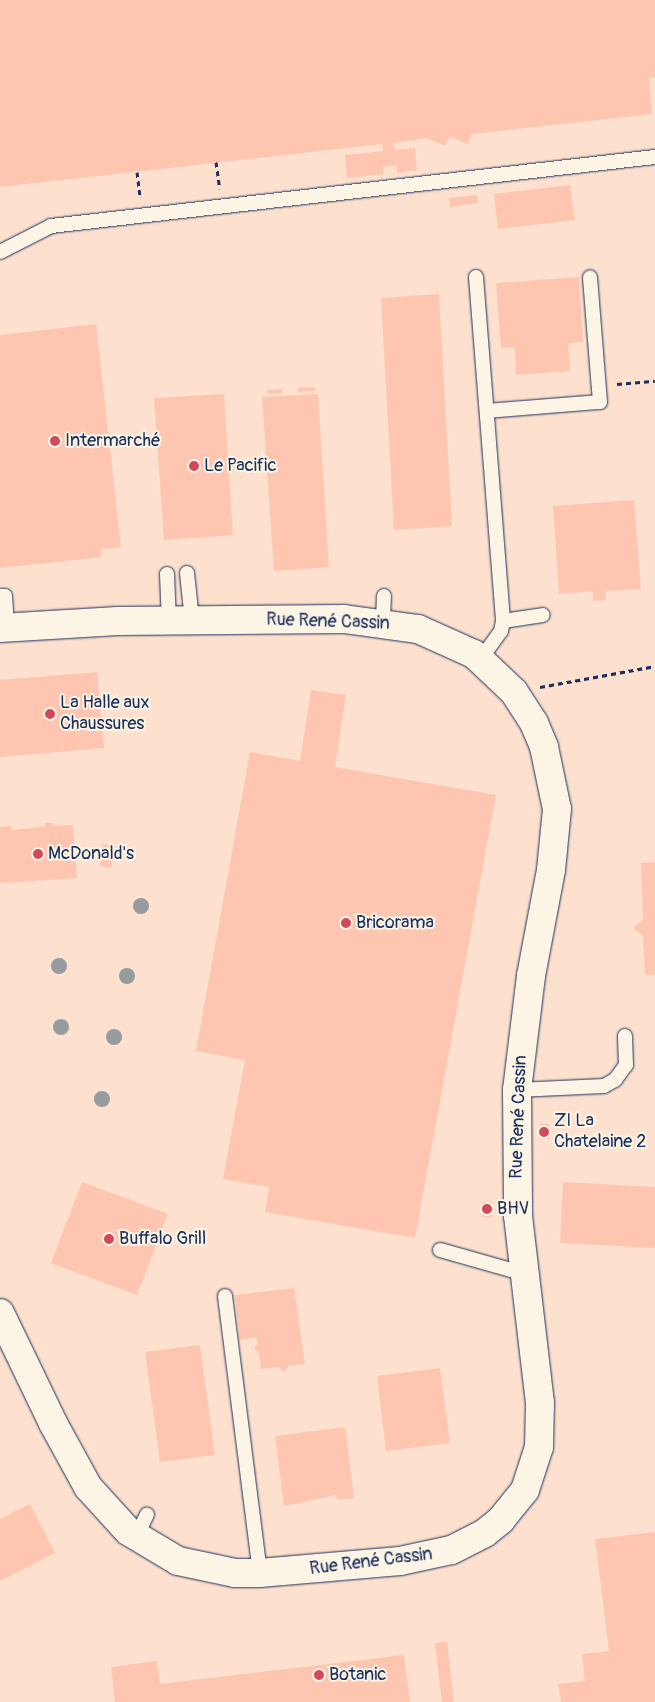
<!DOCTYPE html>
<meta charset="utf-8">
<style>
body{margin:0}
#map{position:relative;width:655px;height:1702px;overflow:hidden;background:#fcecdb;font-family:Pangolin,sans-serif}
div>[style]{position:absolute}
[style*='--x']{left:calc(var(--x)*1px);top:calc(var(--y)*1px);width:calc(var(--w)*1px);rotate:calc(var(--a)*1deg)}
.built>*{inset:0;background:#fde1ce}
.building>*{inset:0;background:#fec6b1}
.path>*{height:3px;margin-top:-1.5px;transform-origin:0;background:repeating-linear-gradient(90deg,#1b2f5e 0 5px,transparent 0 9px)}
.roads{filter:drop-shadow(0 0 1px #1b2f5e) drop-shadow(0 0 1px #1b2f5e)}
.service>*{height:14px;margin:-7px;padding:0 7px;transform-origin:7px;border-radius:7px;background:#fcf5e5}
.minor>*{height:28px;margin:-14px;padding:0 14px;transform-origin:14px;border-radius:14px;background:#fcf5e5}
.trees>*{width:16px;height:16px;margin:-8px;border-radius:50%;background:#969c9d}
.dots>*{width:14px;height:14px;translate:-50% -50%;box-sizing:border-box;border:2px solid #fcf5e5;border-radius:50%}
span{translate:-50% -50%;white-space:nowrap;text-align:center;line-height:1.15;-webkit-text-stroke:4px #fcf5e5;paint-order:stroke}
.poi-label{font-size:18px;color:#1b2f5e}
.left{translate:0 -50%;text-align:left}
.street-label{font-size:18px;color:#1b2f5e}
</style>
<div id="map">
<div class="built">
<div style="clip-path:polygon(0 0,655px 0,655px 1702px,0 1702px)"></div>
</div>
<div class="building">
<div style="clip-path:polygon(0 0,655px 0,655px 77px,649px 78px,652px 114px,472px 134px,467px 144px,450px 136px,445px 146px,427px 138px,393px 143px,394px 150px,415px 148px,417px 170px,397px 173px,396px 165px,383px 167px,384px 174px,347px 178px,345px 155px,383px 151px,382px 144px,0 187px)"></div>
<div style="clip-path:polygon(570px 185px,575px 220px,498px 229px,494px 194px)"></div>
<div style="clip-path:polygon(477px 195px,478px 203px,450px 207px,449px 198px)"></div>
<div style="clip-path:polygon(579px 277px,583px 342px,568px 343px,570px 371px,516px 375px,515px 347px,501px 348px,496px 283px)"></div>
<div style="clip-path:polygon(439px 294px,452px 526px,394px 530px,381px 298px)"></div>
<div style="clip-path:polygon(96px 324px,121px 547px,100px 549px,101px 557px,0 568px,0 335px)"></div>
<div style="clip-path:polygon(315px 387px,315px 391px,298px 392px,297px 388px)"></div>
<div style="clip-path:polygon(282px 389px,282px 393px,268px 394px,267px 390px)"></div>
<div style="clip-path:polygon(224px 394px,233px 535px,164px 540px,154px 398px)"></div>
<div style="clip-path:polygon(318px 394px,329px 567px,274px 571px,262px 397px)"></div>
<div style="clip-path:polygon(634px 500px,641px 589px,605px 591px,606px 600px,593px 601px,593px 591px,559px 594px,553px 506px)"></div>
<div style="clip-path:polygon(97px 672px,104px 748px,0 757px,0 680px)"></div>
<div style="clip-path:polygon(311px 690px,346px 695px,335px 767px,496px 795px,415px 1238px,265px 1212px,269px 1187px,223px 1179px,245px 1060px,196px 1051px,250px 752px,300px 761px)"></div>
<div style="clip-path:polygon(45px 823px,53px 823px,53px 826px,73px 825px,77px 878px,0 883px,0 827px,11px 826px,11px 830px,45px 827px)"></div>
<div style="clip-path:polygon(103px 844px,115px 846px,111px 868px,100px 866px)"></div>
<div style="clip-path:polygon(655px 862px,655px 975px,645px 975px,643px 935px,633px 928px,643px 920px,641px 863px)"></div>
<div style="clip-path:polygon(540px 1124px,549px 1124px,549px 1139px,540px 1139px)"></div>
<div style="clip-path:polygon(82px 1182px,168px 1214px,137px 1295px,51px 1263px)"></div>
<div style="clip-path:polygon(563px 1182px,655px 1187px,655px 1248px,560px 1243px)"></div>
<div style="clip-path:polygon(482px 1202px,492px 1202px,492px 1217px,482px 1217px)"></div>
<div style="clip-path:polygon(294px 1288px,305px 1364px,288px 1366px,284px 1372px,278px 1367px,261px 1369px,259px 1354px,254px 1349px,258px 1344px,256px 1337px,240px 1340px,235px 1295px)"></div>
<div style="clip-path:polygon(200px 1345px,215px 1455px,160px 1462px,145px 1352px)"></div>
<div style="clip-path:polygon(440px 1368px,450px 1443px,386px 1451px,377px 1376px)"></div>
<div style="clip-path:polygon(345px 1427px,354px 1498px,337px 1500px,336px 1495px,284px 1506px,275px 1436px)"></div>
<div style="clip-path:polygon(30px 1504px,55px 1553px,0 1581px,0 1519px)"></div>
<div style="clip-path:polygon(655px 1532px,655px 1702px,561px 1702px,558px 1684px,585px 1681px,582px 1654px,609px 1651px,595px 1539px)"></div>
<div style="clip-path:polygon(447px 1642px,454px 1702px,442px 1702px,435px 1643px)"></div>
<div style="clip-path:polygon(404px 1655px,410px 1702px,115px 1702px,111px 1667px,157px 1661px,160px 1684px)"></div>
</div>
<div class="path">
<div style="--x:216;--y:162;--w:27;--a:82"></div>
<div style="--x:137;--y:172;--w:26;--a:83"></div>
<div style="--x:617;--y:384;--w:38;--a:-5"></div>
<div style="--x:540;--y:687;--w:117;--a:-10.3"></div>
</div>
<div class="roads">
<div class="service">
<div style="--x:0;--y:252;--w:57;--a:-27"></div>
<div style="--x:51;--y:226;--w:608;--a:-6.52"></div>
<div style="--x:476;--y:277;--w:345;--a:85.5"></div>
<div style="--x:503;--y:621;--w:10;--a:101"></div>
<div style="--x:501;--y:631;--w:34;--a:126"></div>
<div style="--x:487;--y:411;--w:113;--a:-4.6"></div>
<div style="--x:600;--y:402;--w:125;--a:-94.6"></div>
<div style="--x:187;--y:573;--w:47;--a:83.9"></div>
<div style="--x:167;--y:574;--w:47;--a:87.6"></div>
<div style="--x:0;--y:596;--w:5;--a:0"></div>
<div style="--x:5;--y:596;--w:31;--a:86"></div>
<div style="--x:503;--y:621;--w:40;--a:-8.5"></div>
<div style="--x:383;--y:622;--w:26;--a:-88"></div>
<div style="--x:517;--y:1090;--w:87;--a:-2.6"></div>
<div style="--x:604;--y:1086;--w:13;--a:-29"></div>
<div style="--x:615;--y:1080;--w:19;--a:-54"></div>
<div style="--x:626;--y:1065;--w:29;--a:-92"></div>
<div style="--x:440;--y:1250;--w:85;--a:15.7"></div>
<div style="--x:225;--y:1296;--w:279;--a:82.8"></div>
<div style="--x:136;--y:1537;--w:25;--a:-64"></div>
</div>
<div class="minor">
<div style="--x:0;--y:628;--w:118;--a:-3.4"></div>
<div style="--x:118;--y:621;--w:226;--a:-0.5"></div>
<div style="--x:344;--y:619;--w:75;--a:7.7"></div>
<div style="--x:418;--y:629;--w:61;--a:24.1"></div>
<div style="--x:474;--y:654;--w:55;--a:43.5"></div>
<div style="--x:514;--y:692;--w:37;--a:57"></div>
<div style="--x:534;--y:723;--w:26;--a:67"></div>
<div style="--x:544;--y:747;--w:63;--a:78.2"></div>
<div style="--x:557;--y:809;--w:61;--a:95.6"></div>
<div style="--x:551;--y:870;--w:108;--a:100.7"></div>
<div style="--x:531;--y:976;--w:115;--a:97"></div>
<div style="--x:517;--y:1090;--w:126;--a:89.5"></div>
<div style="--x:518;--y:1216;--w:188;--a:83.3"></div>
<div style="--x:540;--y:1403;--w:44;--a:91.3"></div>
<div style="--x:539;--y:1447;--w:45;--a:108"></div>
<div style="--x:525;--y:1490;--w:38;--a:129"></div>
<div style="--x:501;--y:1520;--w:21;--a:141"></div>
<div style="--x:485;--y:1533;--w:38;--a:153"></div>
<div style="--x:451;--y:1550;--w:52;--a:167.8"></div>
<div style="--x:400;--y:1561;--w:141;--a:175.1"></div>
<div style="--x:260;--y:1573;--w:25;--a:180"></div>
<div style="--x:235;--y:1573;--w:58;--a:-168.1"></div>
<div style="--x:178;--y:1561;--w:58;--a:-149"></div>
<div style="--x:128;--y:1531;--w:59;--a:-132.3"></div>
<div style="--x:88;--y:1487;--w:73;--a:-118.7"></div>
<div style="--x:53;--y:1423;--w:122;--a:-115.7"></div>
</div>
</div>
<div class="trees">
<div style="left:141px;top:906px"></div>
<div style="left:59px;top:966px"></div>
<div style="left:127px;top:976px"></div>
<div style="left:61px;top:1027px"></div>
<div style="left:114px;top:1037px"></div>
<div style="left:102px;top:1099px"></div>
</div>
<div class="dots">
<div style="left:55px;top:441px;background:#d1495b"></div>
<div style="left:194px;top:466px;background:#d1495b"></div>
<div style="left:50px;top:714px;background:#d1495b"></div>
<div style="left:38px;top:854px;background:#d1495b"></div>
<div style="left:346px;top:923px;background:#d1495b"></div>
<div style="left:544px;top:1132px;background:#d1495b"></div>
<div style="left:487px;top:1209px;background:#d1495b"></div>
<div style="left:109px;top:1239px;background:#d1495b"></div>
<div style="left:319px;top:1675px;background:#d1495b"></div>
</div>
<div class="poi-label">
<span class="left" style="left:65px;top:441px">Intermarché</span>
<span class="left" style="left:204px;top:466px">Le Pacific</span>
<span class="left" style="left:60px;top:714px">La Halle aux<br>Chaussures</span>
<span class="left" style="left:48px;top:854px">McDonald's</span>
<span class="left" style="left:356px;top:923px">Bricorama</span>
<span class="left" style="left:554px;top:1132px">ZI La<br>Chatelaine 2</span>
<span class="left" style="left:497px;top:1209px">BHV</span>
<span class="left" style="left:119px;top:1239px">Buffalo Grill</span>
<span class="left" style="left:329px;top:1675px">Botanic</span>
</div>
<div class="street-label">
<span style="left:328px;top:622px;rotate:2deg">Rue René Cassin</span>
<span style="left:519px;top:1117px;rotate:-88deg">Rue René Cassin</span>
<span style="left:371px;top:1562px;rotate:-7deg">Rue René Cassin</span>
</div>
</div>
